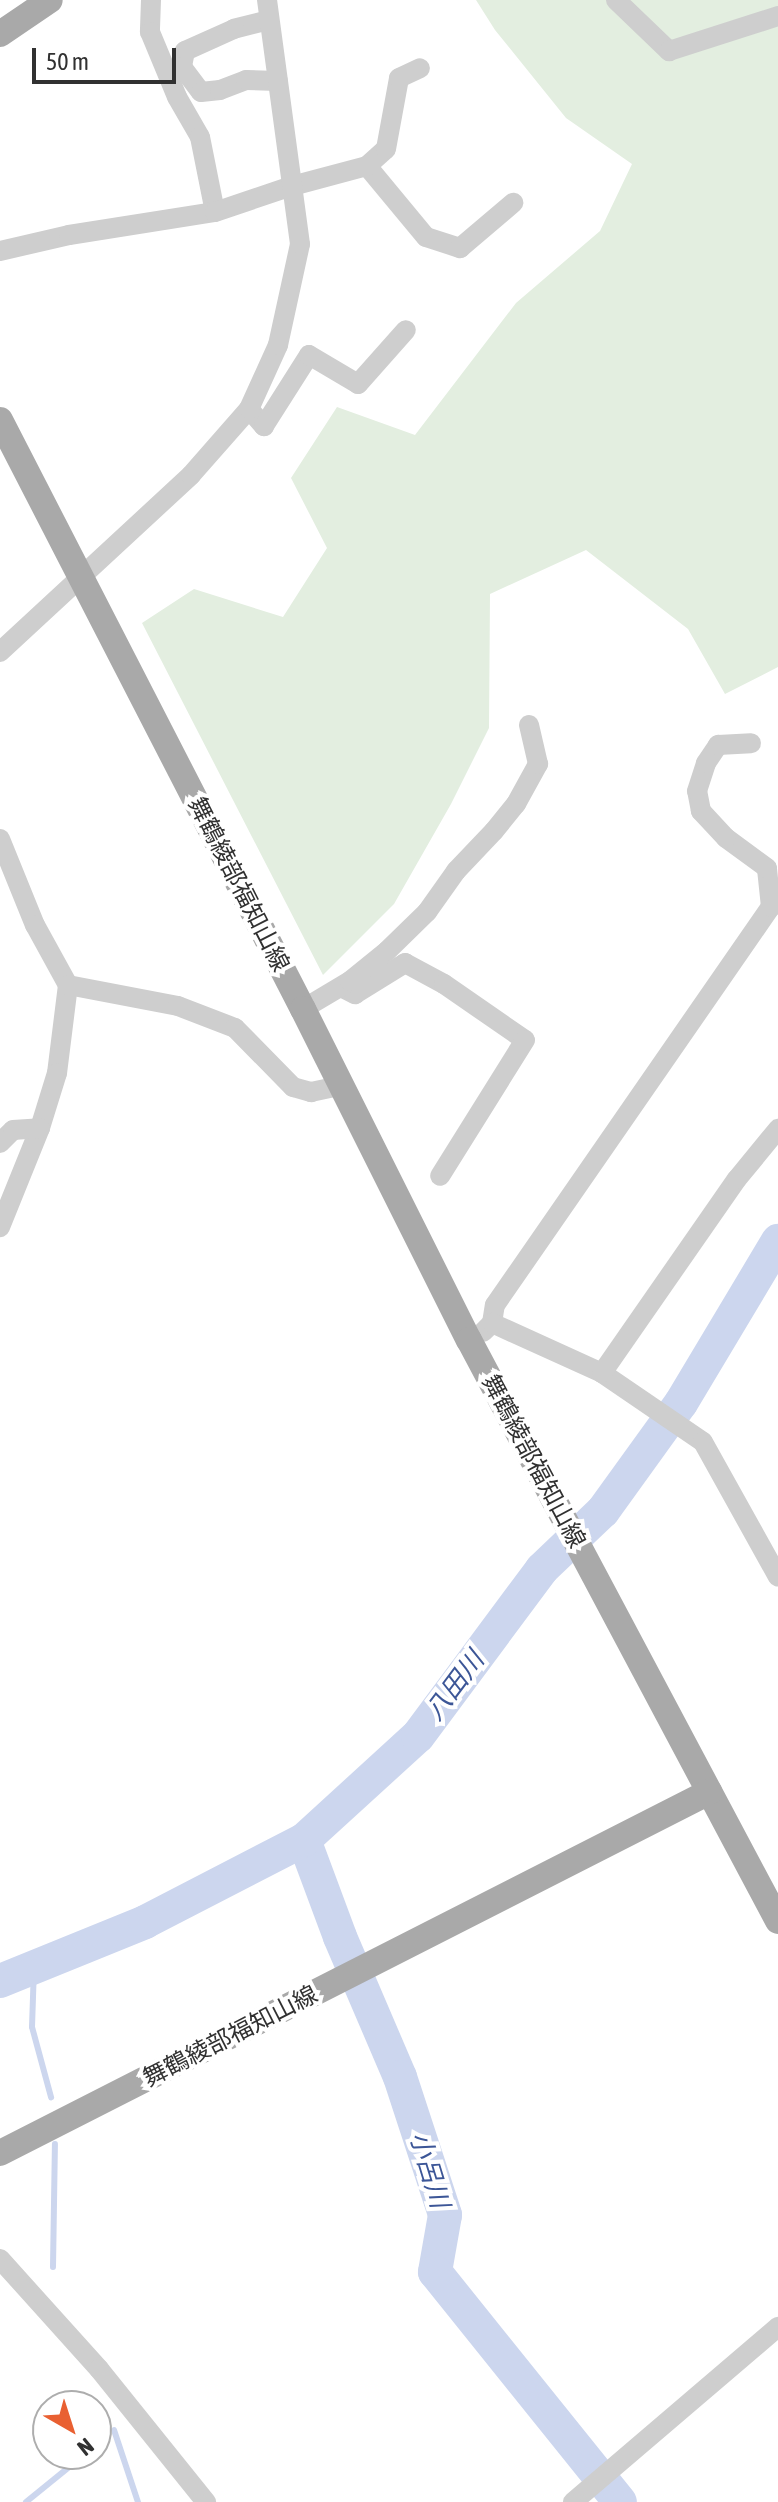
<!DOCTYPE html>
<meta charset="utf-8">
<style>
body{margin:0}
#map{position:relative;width:778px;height:2502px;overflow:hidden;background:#fff;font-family:"Asap Condensed","Noto Sans JP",sans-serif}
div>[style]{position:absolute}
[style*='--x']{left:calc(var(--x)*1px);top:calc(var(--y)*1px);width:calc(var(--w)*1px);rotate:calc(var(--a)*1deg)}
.green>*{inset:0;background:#e3eee0}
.stream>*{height:6px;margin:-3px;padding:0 3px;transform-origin:3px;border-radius:3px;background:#ccd6ee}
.river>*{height:34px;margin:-17px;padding:0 17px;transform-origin:17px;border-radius:17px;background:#ccd6ee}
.minor>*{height:20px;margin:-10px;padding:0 10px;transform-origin:10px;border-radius:10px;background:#cecece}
.major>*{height:26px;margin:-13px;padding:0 13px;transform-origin:13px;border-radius:13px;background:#a9a9a9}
span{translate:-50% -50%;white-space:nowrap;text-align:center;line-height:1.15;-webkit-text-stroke:8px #fff;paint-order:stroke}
.street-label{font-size:24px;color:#313131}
.water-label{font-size:26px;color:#3c5697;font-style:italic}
.north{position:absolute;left:32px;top:2390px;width:80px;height:80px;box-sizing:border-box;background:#fff;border:2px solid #adadad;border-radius:50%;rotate:141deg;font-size:22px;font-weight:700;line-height:32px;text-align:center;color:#313131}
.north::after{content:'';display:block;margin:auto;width:28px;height:36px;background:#e96032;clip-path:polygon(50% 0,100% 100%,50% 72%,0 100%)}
.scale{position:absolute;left:32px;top:48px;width:144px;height:36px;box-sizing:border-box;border:4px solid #313131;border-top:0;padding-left:10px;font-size:24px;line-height:28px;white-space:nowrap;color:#313131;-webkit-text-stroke:6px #fff;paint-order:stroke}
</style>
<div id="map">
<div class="green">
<div style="clip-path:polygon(476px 0,778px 0,778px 667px,725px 694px,688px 629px,586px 550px,490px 594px,489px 728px,451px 804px,394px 904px,323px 975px,142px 623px,194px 589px,283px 617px,327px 548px,291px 478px,337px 407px,415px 435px,516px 303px,600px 231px,632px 164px,566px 118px,495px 30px)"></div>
</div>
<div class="stream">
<div style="--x:34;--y:1967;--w:60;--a:91.9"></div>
<div style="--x:32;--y:2027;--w:73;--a:74.8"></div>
<div style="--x:53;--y:2267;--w:123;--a:-89.1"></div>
<div style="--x:114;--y:2430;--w:76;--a:71.6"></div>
<div style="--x:26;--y:2502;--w:76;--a:-39.1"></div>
</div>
<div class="river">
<div style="--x:304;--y:1840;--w:103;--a:69.6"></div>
<div style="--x:340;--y:1937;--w:152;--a:66.8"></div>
<div style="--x:400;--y:2077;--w:145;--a:71.9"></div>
<div style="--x:445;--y:2215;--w:58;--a:100"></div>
<div style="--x:435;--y:2272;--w:295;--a:51.2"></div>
<div style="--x:0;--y:1981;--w:157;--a:-22.1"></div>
<div style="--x:145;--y:1922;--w:179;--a:-27.3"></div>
<div style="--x:304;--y:1840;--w:154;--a:-42.4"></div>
<div style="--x:418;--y:1736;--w:208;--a:-53.4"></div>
<div style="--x:542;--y:1569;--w:84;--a:-43.6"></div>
<div style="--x:603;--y:1511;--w:133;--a:-54.2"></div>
<div style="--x:681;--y:1403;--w:189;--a:-59.1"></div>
</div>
<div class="minor">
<div style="--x:151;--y:0;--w:32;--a:92"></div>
<div style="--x:150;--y:32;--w:70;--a:67.4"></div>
<div style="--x:177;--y:97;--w:46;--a:60.1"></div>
<div style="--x:200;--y:137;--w:76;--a:78.7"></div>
<div style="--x:616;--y:0;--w:74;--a:43.9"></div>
<div style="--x:669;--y:51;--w:114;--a:-17.8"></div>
<div style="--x:269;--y:20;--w:36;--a:166"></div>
<div style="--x:234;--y:29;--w:54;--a:155.8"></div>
<div style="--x:185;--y:51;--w:16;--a:101"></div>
<div style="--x:182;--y:67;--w:31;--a:53"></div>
<div style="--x:201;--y:92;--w:19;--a:-6"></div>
<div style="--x:220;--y:90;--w:28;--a:-21"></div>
<div style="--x:246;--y:80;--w:32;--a:2"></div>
<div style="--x:367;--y:166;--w:92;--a:50.3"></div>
<div style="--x:426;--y:237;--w:36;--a:18"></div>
<div style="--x:460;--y:248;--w:70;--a:-40.3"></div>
<div style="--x:0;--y:251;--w:71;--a:-13.1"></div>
<div style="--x:69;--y:235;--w:148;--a:-9"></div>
<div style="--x:215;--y:212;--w:81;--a:-18.7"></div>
<div style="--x:292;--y:186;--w:78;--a:-14.9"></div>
<div style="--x:367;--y:166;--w:25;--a:-42"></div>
<div style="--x:386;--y:149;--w:72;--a:-79.6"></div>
<div style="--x:399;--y:78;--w:23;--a:-25"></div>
<div style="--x:249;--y:409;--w:23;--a:49"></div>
<div style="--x:264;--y:426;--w:84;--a:-57.6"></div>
<div style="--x:309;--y:355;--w:57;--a:30.6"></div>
<div style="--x:358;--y:384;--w:72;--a:-48.4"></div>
<div style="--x:0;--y:652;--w:260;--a:-42.8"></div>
<div style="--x:191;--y:475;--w:88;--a:-48.7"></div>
<div style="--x:249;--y:409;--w:70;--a:-65.6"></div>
<div style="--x:278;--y:345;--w:103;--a:-77.7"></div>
<div style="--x:300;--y:244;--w:246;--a:-97.7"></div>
<div style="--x:0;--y:839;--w:93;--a:67.9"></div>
<div style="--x:35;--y:925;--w:68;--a:61.2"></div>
<div style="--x:68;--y:985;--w:89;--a:97.1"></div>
<div style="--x:57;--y:1073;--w:58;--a:107.2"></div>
<div style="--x:40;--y:1128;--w:107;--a:112"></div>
<div style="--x:68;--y:985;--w:112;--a:10.8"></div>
<div style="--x:178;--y:1006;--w:61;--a:21.1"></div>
<div style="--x:235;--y:1028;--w:83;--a:45.5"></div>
<div style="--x:293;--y:1087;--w:19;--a:16"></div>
<div style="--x:311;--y:1092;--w:30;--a:-12"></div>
<div style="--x:341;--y:987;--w:16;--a:27"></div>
<div style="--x:355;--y:994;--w:59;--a:-31.8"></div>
<div style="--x:405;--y:963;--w:44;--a:28.3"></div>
<div style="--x:444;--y:984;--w:98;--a:34.7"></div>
<div style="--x:525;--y:1040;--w:160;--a:122"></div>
<div style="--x:303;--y:1009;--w:55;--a:-30.8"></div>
<div style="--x:350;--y:981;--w:48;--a:-39"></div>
<div style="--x:387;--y:951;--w:56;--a:-44.3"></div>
<div style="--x:427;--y:912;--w:50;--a:-54.7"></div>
<div style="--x:456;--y:871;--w:55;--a:-46.5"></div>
<div style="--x:494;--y:831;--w:35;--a:-51"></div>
<div style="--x:516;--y:804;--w:46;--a:-61.2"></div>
<div style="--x:538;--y:764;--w:40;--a:-103"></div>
<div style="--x:0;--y:1143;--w:18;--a:-45"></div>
<div style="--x:13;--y:1130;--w:27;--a:-4"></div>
<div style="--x:492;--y:1323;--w:18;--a:-81"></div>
<div style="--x:495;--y:1305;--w:484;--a:-55.3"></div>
<div style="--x:771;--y:907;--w:39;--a:-96"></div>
<div style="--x:767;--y:868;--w:51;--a:-143.8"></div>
<div style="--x:726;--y:838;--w:37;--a:-133"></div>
<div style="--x:701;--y:811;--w:20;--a:-101"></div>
<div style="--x:697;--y:791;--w:29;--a:-72"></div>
<div style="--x:706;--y:763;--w:22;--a:-56"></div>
<div style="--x:718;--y:745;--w:33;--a:-3"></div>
<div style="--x:483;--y:1332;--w:13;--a:-45"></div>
<div style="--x:492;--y:1323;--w:121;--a:24.4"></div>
<div style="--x:602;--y:1373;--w:122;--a:34.3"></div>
<div style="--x:703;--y:1442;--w:154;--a:60.9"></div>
<div style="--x:602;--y:1373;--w:236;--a:-55.2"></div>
<div style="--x:737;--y:1179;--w:65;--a:-50.6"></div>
<div style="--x:0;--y:2259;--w:148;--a:48"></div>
<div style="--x:99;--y:2369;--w:171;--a:51.2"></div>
<div style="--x:573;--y:2502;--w:270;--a:-40.5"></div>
</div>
<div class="major">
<div style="--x:0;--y:34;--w:60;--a:-34.2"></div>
<div style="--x:0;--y:420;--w:662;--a:62.78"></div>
<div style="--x:303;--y:1009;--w:370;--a:63.4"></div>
<div style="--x:469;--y:1340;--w:658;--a:61.99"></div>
<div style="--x:0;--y:2153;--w:796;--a:-26.98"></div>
</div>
<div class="street-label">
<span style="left:239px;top:884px;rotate:63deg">舞鶴綾部福知山線</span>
<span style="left:534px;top:1461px;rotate:62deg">舞鶴綾部福知山線</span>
<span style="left:230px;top:2036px;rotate:-27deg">舞鶴綾部福知山線</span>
</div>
<div class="water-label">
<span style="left:455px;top:1686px;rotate:-53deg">八田川</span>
<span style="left:429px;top:2170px;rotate:73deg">小呂川</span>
</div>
<div class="north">N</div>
<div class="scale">50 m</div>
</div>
